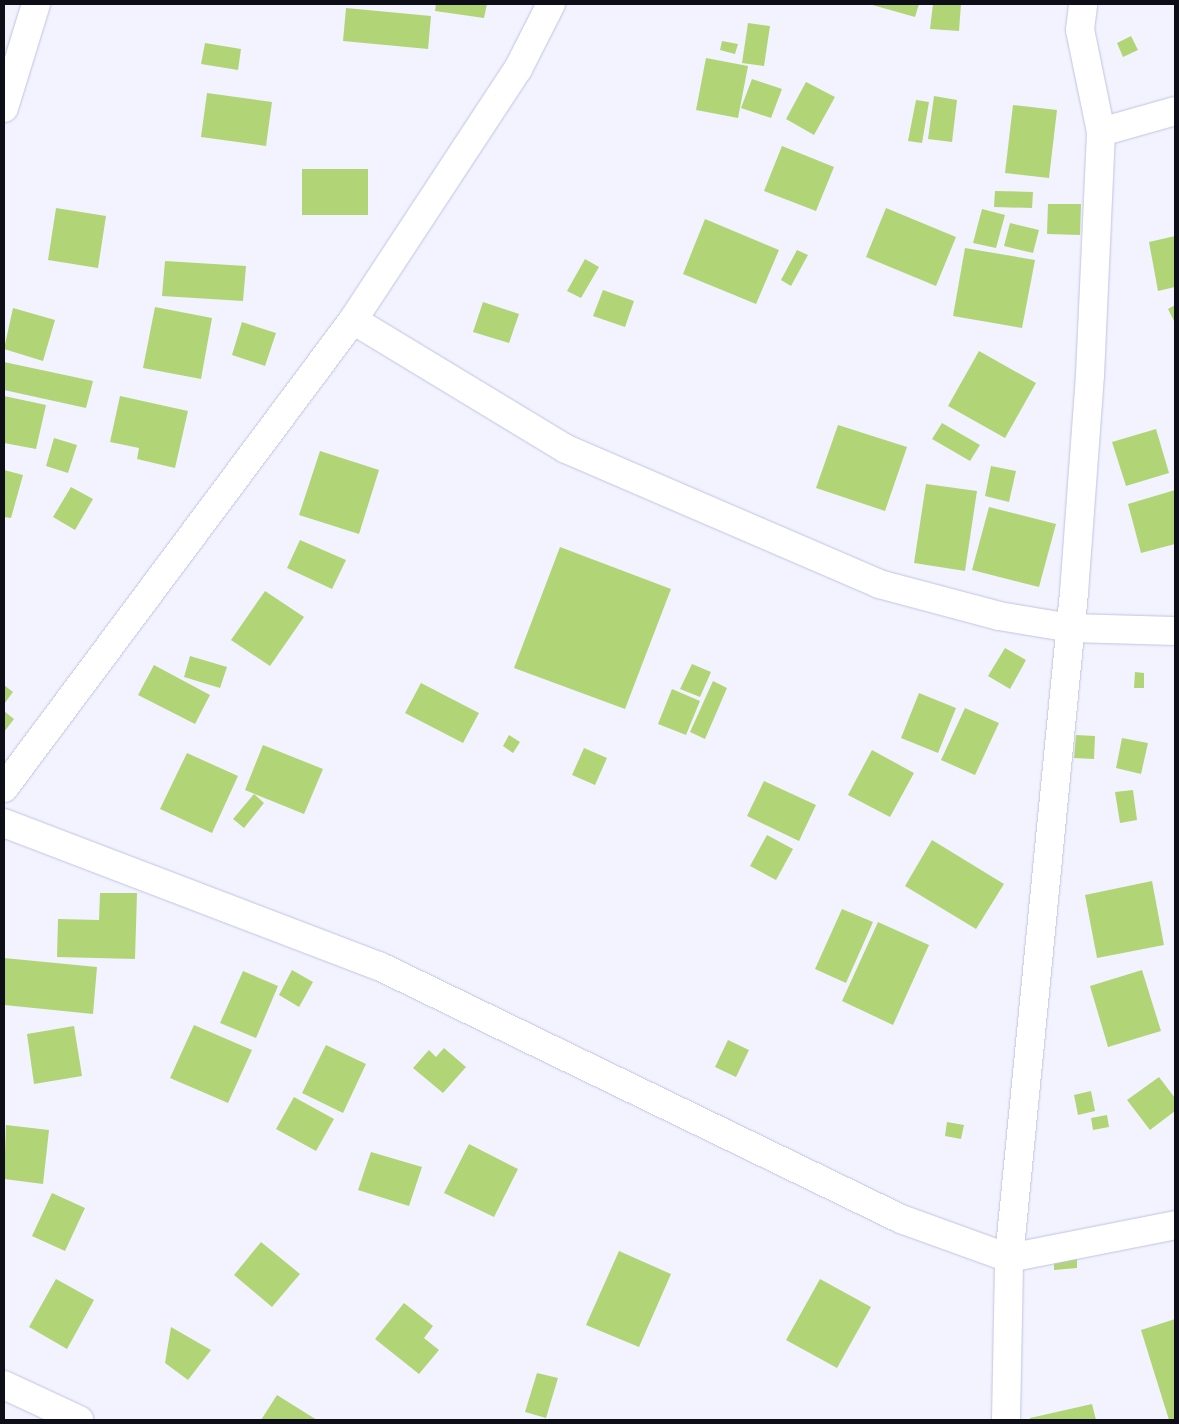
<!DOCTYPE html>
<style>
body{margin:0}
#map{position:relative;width:1179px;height:1424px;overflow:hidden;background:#f2f3ff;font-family:Mulish,sans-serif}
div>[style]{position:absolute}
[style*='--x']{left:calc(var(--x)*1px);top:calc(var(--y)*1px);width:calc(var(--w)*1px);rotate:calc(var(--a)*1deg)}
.building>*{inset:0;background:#b1d576}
.roads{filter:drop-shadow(0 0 1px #c1c3de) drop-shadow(0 0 1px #c1c3de)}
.street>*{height:28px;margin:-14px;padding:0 14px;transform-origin:14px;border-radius:14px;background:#fff}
span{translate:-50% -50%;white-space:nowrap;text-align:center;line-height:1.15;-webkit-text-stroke:5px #fff;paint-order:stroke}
.frame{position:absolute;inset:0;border:5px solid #0e0e18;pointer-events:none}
</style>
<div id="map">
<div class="building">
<div style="clip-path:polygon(436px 4px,487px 4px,484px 18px,435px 11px)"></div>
<div style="clip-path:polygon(869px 4px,919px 4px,915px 17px)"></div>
<div style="clip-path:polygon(933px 4px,961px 4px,959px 31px,930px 29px)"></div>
<div style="clip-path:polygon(346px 8px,431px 16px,428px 49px,343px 41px)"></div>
<div style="clip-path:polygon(748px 23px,770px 26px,764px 66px,742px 63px)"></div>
<div style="clip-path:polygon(1131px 36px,1138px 50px,1123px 57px,1117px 43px)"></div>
<div style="clip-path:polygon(722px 41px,738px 44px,735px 54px,720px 50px)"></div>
<div style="clip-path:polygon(205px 43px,241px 49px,238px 70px,201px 64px)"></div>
<div style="clip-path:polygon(706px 58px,748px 66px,738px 118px,696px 110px)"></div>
<div style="clip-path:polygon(752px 79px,782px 89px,771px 118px,741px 108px)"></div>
<div style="clip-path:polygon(806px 82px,835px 97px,814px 135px,786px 119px)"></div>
<div style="clip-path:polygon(207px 93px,272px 102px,266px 146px,201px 137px)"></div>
<div style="clip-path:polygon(934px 96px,957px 100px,952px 142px,928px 139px)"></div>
<div style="clip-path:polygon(916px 100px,929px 102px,922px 143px,908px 141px)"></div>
<div style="clip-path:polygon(1013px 105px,1057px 110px,1049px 178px,1005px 173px)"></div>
<div style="clip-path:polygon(782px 146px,834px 167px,816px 211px,764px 191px)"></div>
<div style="clip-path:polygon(302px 169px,368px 169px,368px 215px,302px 215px)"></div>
<div style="clip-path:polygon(995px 191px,1033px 192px,1032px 208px,994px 207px)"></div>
<div style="clip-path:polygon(1048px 204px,1081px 204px,1080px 235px,1047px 234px)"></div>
<div style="clip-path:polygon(56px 208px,106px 216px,98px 268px,48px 260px)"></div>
<div style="clip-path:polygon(886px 208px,956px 237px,936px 286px,866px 257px)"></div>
<div style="clip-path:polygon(982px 209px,1005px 215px,996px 248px,973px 243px)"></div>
<div style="clip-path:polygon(705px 219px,779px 250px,756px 304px,683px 274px)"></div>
<div style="clip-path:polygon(1010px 223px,1039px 230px,1033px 253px,1004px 246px)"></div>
<div style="clip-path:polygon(1175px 236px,1175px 287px,1158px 291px,1149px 242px)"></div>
<div style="clip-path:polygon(965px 248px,1035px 260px,1022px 328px,953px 316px)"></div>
<div style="clip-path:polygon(797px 250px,808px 255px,791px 286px,781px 280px)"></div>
<div style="clip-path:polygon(585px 259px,599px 267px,581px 298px,567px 291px)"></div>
<div style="clip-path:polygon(165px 261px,246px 266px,243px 301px,162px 296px)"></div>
<div style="clip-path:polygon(603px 290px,634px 301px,625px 327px,593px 316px)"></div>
<div style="clip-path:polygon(483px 302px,519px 314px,509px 343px,473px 332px)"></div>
<div style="clip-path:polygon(1175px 305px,1175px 323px,1168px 309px)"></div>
<div style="clip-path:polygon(155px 307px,212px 318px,201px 379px,143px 368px)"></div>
<div style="clip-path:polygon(13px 308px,55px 320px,43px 361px,4px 349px)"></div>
<div style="clip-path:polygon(242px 322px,276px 333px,265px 366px,232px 355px)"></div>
<div style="clip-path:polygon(979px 351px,1036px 383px,1005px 438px,948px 406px)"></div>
<div style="clip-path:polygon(4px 362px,93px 381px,86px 408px,4px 390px)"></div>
<div style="clip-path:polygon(4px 396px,46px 405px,36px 449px,4px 443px)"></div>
<div style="clip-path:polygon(120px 396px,188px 411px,175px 468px,137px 459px,139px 448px,110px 442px)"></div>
<div style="clip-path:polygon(942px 423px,980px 445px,970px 461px,932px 439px)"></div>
<div style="clip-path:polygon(838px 425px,907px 447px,885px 511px,816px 488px)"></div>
<div style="clip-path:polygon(1156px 429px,1169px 473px,1126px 486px,1112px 442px)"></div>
<div style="clip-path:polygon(54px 438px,77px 445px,68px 473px,46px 466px)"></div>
<div style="clip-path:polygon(320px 451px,379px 470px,359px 534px,299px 515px)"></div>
<div style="clip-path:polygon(991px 466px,1016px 471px,1009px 502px,985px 496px)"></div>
<div style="clip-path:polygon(4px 470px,23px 475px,11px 518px,4px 517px)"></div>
<div style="clip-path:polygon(926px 484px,977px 491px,965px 571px,914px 563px)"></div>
<div style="clip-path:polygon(71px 487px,93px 499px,75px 530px,53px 517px)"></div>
<div style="clip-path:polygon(1175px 490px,1175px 544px,1141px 553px,1128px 504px)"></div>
<div style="clip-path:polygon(989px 507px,1056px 524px,1039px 587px,972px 570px)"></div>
<div style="clip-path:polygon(300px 540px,346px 560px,332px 589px,287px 568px)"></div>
<div style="clip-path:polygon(560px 547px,671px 589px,625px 709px,514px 668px)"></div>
<div style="clip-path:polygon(265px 591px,304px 617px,270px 666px,231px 640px)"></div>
<div style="clip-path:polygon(1005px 648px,1026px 660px,1010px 689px,988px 676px)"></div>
<div style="clip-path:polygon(190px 656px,227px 667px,220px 688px,184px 677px)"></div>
<div style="clip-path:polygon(692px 664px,711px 672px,700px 697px,680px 689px)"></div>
<div style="clip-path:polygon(154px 665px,210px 695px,195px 724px,138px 695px)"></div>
<div style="clip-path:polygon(1135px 672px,1144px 673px,1144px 688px,1134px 688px)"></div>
<div style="clip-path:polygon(713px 681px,727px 688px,705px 739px,690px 732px)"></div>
<div style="clip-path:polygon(421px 683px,479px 713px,463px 743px,405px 713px)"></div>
<div style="clip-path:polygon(4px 685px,13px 692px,4px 704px)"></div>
<div style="clip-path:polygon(672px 689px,700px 701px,686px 735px,658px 724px)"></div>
<div style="clip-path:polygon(919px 693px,956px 708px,938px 753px,901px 738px)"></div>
<div style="clip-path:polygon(965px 708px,999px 723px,975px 775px,941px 760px)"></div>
<div style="clip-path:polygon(4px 711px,14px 719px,4px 732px)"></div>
<div style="clip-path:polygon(509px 735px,520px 742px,513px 753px,503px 746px)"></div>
<div style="clip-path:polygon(1076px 735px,1095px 736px,1094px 759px,1074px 758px)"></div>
<div style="clip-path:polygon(1122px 738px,1148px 743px,1141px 774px,1116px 768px)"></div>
<div style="clip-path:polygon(263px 745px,323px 769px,304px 814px,245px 790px)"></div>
<div style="clip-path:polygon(584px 748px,607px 758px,595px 785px,572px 775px)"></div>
<div style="clip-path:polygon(872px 750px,914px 773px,890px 817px,848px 795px)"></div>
<div style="clip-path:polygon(187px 753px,238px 776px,212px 833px,160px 809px)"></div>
<div style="clip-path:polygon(764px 781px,816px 805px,799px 841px,747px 816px)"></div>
<div style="clip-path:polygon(1133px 790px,1137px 820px,1120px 823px,1115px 792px)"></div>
<div style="clip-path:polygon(254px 794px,264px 803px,244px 828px,233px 819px)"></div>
<div style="clip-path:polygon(767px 835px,793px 849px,776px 880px,750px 866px)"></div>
<div style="clip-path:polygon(932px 840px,1004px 884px,976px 929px,905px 886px)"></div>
<div style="clip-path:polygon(1152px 881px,1164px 945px,1097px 958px,1085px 895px)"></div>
<div style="clip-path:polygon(100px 893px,137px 893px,135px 959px,57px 957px,58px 919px,99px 920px)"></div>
<div style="clip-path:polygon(842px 909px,873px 922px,846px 983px,815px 969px)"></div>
<div style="clip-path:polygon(878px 922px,929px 945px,893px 1025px,842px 1001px)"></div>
<div style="clip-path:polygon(4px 958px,97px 967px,93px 1014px,4px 1005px)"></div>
<div style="clip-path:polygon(292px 970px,313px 982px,299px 1007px,279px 995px)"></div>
<div style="clip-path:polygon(1142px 970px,1161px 1031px,1108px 1047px,1090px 986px)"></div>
<div style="clip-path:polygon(243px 971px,278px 986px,256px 1038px,220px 1023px)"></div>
<div style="clip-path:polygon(194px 1025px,252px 1050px,228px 1103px,170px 1078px)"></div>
<div style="clip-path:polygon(74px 1026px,82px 1076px,34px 1084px,27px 1034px)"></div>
<div style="clip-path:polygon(728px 1040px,749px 1050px,736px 1077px,715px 1067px)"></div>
<div style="clip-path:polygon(326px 1045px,366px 1064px,343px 1113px,302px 1093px)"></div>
<div style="clip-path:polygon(444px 1048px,466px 1067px,443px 1093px,413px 1068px,429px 1050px,436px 1057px)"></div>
<div style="clip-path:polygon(1159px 1077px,1175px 1098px,1175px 1111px,1150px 1130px,1127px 1100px)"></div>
<div style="clip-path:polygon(1091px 1091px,1095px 1111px,1078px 1115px,1074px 1095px)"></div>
<div style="clip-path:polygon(294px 1097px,334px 1119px,316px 1151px,276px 1129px)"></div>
<div style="clip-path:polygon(1107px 1115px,1109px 1127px,1093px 1130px,1091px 1118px)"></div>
<div style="clip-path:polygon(947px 1122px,964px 1125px,961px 1139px,945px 1136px)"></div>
<div style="clip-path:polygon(6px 1125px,49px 1130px,43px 1184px,4px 1179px)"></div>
<div style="clip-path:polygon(469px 1144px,518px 1169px,494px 1217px,444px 1193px)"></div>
<div style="clip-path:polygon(371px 1152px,422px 1167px,409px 1206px,358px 1190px)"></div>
<div style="clip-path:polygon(52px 1193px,85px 1208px,65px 1251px,32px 1236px)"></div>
<div style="clip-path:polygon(261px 1242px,300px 1274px,272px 1307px,234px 1275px)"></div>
<div style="clip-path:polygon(619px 1251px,671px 1274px,639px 1347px,586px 1325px)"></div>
<div style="clip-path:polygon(1077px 1255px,1077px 1268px,1054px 1270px,1054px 1257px)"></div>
<div style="clip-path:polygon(56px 1279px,94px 1300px,67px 1349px,29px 1327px)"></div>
<div style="clip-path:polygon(820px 1279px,871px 1307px,837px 1368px,786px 1340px)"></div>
<div style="clip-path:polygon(404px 1303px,433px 1326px,424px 1338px,439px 1350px,419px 1374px,375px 1339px)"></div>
<div style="clip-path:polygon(1175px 1319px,1175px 1420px,1169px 1420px,1141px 1330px)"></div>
<div style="clip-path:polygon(171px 1327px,211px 1350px,188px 1380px,165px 1363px)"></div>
<div style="clip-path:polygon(537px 1373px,558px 1378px,546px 1418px,525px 1412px)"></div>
<div style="clip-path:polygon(277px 1395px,317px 1420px,261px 1420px)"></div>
<div style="clip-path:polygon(1092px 1404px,1096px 1420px,1030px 1420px,1030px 1418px)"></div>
</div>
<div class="roads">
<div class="street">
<div style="--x:4;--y:108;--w:109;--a:-72.9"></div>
<div style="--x:1101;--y:132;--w:77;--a:-15.8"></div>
<div style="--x:353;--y:320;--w:249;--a:31.2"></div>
<div style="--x:566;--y:449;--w:341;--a:23.3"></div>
<div style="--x:879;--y:584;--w:124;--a:14.9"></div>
<div style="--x:999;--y:616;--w:73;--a:9.5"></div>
<div style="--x:1071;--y:628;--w:104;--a:1.7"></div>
<div style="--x:4;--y:788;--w:584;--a:-53.29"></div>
<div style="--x:353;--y:320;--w:300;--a:-56.7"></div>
<div style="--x:518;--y:69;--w:73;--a:-63.1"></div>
<div style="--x:4;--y:823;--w:401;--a:20.9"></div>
<div style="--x:379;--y:966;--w:580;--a:25.86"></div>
<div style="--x:901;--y:1219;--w:115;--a:19.9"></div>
<div style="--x:1009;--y:1258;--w:169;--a:-11.2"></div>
<div style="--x:4;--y:1385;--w:83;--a:25"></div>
<div style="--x:1006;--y:1420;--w:162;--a:-88.9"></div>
<div style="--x:1009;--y:1258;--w:668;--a:-84.42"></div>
<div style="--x:1074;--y:593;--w:219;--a:-85.8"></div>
<div style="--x:1090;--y:375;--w:243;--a:-87.4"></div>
<div style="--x:1101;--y:132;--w:104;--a:-101.6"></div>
<div style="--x:1080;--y:30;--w:26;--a:-83"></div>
</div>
</div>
<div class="frame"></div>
</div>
